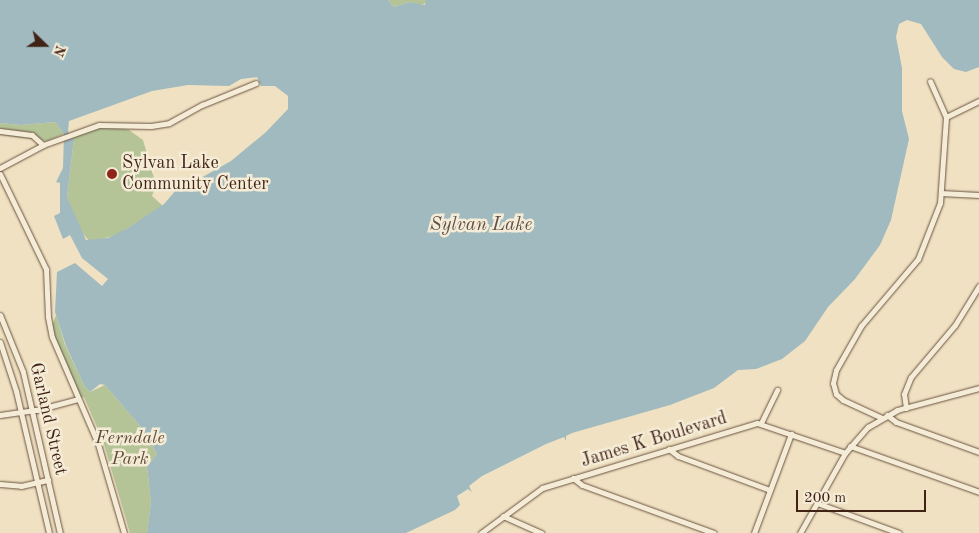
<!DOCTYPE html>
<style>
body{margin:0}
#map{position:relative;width:979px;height:533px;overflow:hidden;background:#efe1c1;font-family:"Old Standard TT",serif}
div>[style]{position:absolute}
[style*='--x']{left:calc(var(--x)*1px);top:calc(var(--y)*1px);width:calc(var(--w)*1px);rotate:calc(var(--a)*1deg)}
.green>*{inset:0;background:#b4c497}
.water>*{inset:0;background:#a0babf}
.roads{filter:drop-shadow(0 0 1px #6c5241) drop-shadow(0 0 1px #6c5241)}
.minor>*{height:5px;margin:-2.5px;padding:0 2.5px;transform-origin:2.5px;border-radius:2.5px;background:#f5ecd7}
.dots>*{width:14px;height:14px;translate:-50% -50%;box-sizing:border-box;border:2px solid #f5ecd7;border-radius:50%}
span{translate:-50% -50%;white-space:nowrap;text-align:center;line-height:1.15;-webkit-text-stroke:5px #f5ecd7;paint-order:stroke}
.poi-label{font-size:18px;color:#412316}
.left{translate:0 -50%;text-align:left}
.street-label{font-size:18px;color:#412316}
.park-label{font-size:18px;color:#5e4b36;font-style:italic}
.water-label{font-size:19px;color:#5e5049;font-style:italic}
.north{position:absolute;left:20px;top:20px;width:50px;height:50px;-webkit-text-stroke:4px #f5ecd7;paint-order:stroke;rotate:112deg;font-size:14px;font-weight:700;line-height:20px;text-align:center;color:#412316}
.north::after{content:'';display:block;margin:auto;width:18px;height:22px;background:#412316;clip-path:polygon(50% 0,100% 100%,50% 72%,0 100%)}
.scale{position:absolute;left:796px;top:490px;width:130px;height:22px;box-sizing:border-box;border:2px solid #412316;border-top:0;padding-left:6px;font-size:15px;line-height:18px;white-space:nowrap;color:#412316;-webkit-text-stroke:4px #f5ecd7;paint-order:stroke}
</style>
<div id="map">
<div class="green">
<div style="clip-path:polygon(388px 0,426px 0,427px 3px,420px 5px,409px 2px,394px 7px)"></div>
<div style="clip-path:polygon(55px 122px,64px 134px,47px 141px,0 135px,0 123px,21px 125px)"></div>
<div style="clip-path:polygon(112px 125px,129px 130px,143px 140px,156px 185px,152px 196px,163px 206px,117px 235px,90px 242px,79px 229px,67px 197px,74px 139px,71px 136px)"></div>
<div style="clip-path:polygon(56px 315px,65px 345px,84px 385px,90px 392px,105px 385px,140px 426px,157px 454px,147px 467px,151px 502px,147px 533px,130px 533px,103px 441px,84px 397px,80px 398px,54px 336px,52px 326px)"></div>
</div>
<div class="water">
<div style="clip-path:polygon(evenodd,0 0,388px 0,394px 7px,409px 2px,425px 5px,426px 0,979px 0,979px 67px,966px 72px,954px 69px,942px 57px,921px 24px,907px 20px,899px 24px,896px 37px,902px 68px,902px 111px,909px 139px,891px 220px,880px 245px,855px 279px,828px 307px,805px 341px,782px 359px,756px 369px,738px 370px,714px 388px,670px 405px,572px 433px,566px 436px,566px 441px,564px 437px,546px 444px,482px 476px,469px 486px,472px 492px,468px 489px,457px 496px,460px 505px,455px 510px,406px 533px,147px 533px,151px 502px,147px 467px,157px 454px,140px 426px,105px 385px,100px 384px,90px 392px,84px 385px,66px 346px,55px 312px,57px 272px,75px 263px,102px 286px,108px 279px,82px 258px,70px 235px,63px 239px,54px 216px,60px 213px,60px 183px,56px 182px,63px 168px,64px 134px,55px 122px,21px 125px,0 123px,0 0,257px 77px,261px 86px,275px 86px,288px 96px,288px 109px,266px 132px,231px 161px,199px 179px,183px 182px,164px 204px,128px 228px,108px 238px,86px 240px,67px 197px,74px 139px,68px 132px,69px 121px,152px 91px,188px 85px,229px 86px,241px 79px,257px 77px)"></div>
</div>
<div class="roads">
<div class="minor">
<div style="--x:946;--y:117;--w:37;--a:-26"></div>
<div style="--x:0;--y:131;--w:32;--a:7"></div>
<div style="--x:32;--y:135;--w:15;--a:42"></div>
<div style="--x:0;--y:168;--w:49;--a:-28.1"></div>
<div style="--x:43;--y:145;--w:59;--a:-19.7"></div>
<div style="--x:99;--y:125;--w:52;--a:1.1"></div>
<div style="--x:151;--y:126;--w:18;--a:-9"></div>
<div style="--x:169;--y:123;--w:38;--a:-29"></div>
<div style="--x:202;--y:105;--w:58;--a:-22.2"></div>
<div style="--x:0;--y:174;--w:106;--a:64.2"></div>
<div style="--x:46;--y:269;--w:48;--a:87.6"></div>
<div style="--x:48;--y:317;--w:20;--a:79"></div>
<div style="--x:52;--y:337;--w:116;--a:66.7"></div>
<div style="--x:98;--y:444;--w:93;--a:73.7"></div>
<div style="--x:941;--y:193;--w:38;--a:3"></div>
<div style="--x:0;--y:315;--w:61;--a:68"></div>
<div style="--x:23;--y:372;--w:165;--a:77.1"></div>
<div style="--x:0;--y:342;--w:52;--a:71.9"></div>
<div style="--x:16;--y:391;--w:146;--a:76.9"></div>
<div style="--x:906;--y:408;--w:14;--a:-98"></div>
<div style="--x:904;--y:394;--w:18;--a:-68"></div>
<div style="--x:911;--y:377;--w:68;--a:-49.8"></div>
<div style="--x:955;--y:325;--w:46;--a:-58.4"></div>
<div style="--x:0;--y:415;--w:37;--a:-8"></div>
<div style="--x:37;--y:410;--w:42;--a:-15"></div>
<div style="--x:887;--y:415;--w:11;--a:38"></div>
<div style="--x:896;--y:422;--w:88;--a:19.9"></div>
<div style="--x:882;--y:418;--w:43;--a:-155.2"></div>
<div style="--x:843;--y:400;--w:9;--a:-139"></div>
<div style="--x:836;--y:394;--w:11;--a:-105"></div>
<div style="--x:833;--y:383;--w:13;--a:-77"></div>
<div style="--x:836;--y:370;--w:51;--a:-60.4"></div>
<div style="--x:861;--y:326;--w:88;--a:-49.6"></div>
<div style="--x:918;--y:259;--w:60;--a:-68.6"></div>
<div style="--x:940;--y:203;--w:86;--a:-86"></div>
<div style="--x:946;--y:117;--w:39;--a:-114"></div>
<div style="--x:761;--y:423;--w:37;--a:-64"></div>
<div style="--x:850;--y:446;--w:137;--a:19.6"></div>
<div style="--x:669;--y:449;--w:11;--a:38"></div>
<div style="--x:678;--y:456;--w:98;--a:20.3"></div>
<div style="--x:573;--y:478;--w:11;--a:38"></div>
<div style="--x:582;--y:485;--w:140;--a:20"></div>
<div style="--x:0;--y:484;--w:21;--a:5"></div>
<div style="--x:21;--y:486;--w:28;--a:-13"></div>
<div style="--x:817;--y:503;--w:87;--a:20.1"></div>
<div style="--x:503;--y:516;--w:42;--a:24.1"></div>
<div style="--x:481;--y:533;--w:76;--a:-36.4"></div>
<div style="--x:542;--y:488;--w:225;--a:-16.8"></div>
<div style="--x:757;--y:423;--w:93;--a:18.8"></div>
<div style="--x:754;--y:533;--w:106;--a:-69.5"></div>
<div style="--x:800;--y:533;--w:92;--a:-60.6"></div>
<div style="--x:845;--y:453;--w:35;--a:-49"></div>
<div style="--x:868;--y:427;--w:34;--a:-30"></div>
<div style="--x:897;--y:410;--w:85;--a:-15"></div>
</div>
</div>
<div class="dots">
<div style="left:112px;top:174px;background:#8f2418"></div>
</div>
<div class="poi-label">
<span class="left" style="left:122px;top:174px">Sylvan Lake<br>Community Center</span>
</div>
<div class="street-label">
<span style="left:48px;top:419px;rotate:77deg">Garland Street</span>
<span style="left:654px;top:440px;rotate:-17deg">James K Boulevard</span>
</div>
<div class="park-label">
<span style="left:130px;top:449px">Ferndale<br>Park</span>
</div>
<div class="water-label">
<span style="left:481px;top:226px">Sylvan Lake</span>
</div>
<div class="north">N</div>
<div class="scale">200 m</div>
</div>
